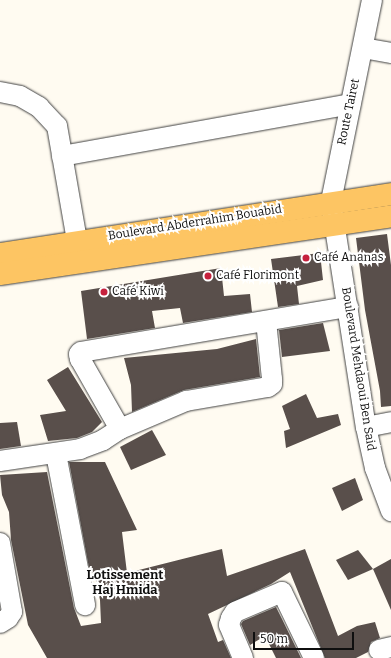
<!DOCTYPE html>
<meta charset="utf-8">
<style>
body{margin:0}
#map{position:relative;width:391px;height:658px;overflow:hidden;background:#fffbf1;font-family:Bitter,serif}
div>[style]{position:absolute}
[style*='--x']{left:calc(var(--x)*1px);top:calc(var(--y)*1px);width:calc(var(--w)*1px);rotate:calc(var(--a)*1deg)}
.building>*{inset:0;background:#594f4b}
.roads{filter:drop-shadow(0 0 1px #424242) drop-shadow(0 0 1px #424242)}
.minor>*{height:20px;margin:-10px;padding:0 10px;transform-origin:10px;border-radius:10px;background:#fff}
.major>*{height:22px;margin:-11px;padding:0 11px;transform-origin:11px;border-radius:11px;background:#fdc563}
.dots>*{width:11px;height:11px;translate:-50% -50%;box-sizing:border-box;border:2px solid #fff;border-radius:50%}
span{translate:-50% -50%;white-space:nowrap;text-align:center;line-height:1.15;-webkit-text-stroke:4px #fff;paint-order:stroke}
.street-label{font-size:12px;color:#0f0f0f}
.poi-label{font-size:12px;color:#0f0f0f}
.left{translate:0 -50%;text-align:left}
.neighbourhood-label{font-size:13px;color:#0f0f0f;font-weight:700}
.scale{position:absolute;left:253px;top:632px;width:101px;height:18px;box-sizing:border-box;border:2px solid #0f0f0f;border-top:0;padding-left:5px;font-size:12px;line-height:14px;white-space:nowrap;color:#0f0f0f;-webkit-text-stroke:3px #fff;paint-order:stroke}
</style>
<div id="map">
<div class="building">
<div style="clip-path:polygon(387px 234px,391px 265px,391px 406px,381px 407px,380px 391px,365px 310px,356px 238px)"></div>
<div style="clip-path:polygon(320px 253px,323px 280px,297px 286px,299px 304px,278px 307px,271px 259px)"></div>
<div style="clip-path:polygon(221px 268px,224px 296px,250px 294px,252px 312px,183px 323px,180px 308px,152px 311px,155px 328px,87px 339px,81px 291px)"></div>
<div style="clip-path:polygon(323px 323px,330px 351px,282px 357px,279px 330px)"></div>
<div style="clip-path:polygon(256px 339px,260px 377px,184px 390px,132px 412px,131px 385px,124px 358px,217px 349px)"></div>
<div style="clip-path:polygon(68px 367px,102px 422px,92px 432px,77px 438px,48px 441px,40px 415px,66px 411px,47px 380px)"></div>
<div style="clip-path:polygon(306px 394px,317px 418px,338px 414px,341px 425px,286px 448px,284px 431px,290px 429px,282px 406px)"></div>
<div style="clip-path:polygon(17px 422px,21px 446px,0 449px,0 423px)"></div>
<div style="clip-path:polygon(152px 430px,166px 455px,131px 470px,120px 447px)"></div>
<div style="clip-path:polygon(69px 462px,105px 462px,137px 530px,122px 532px,127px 573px,222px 549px,227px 576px,305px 549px,338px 636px,357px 626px,375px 622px,380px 638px,371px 642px,368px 652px,356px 658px,325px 658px,290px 572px,271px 584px,208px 614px,218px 642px,223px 640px,231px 658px,47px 658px,28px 625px,11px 540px,9px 512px,2px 495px,0 475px,47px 472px,74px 608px,81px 626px,101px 623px,100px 600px,94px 572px,90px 573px)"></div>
<div style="clip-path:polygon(355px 478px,363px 500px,342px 511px,332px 488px)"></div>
<div style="clip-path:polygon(358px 550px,373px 569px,348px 580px,336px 560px)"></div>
<div style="clip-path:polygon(391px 559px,391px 610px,373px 569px)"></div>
<div style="clip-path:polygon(276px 607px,282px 619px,301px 658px,276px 658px,265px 636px,250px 645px,241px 624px,243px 621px)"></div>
</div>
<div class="roads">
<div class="minor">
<div style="--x:372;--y:0;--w:206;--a:101.5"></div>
<div style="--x:331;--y:202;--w:228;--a:81.2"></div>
<div style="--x:366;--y:427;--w:42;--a:77.6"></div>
<div style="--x:375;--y:468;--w:46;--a:69.6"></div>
<div style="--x:363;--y:48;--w:28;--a:10"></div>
<div style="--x:0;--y:92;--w:20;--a:11"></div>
<div style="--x:20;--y:96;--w:22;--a:30"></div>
<div style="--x:39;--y:107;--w:26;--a:47"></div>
<div style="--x:57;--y:126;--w:117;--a:80.1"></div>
<div style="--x:62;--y:156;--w:293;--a:-10.2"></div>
<div style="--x:366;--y:427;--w:25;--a:-11"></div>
<div style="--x:120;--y:429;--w:81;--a:-119.7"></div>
<div style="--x:80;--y:359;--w:5;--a:-101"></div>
<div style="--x:79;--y:354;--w:3;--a:-45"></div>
<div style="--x:81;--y:352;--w:271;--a:-9.6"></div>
<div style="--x:56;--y:454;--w:154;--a:79.1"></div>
<div style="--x:0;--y:461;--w:81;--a:-8.5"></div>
<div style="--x:80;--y:449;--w:25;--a:-21"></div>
<div style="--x:103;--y:440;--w:20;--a:-33"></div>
<div style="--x:120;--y:429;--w:72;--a:-23"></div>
<div style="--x:186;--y:401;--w:83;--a:-9.7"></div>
<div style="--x:268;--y:387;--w:5;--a:-37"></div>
<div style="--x:272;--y:384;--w:5;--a:-90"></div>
<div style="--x:272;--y:379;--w:58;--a:-95.9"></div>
<div style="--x:0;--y:543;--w:70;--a:80.1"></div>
<div style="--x:12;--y:612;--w:7;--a:124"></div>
<div style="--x:8;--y:618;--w:9;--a:148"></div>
<div style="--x:379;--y:650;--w:12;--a:-14"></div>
<div style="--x:243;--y:658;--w:36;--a:-113"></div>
<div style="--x:229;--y:625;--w:7;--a:-74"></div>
<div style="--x:231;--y:618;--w:7;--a:-56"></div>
<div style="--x:235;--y:612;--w:51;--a:-23.1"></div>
<div style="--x:282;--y:592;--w:73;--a:64.1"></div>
</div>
<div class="major">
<div style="--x:0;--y:254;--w:396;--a:-8.7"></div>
<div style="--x:0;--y:274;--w:395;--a:-8.4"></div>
</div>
</div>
<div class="dots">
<div style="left:306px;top:258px;background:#c6213d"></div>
<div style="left:208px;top:276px;background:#c6213d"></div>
<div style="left:104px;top:292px;background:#c6213d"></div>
</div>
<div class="street-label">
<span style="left:349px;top:112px;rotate:-78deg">Route Tairet</span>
<span style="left:195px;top:223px;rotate:-9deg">Boulevard Abderrahim Bouabid</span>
<span style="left:358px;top:369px;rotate:81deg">Boulevard Mehdaoui Ben Said</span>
</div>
<div class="poi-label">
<span class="left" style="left:314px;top:258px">Café Ananas</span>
<span class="left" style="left:216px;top:276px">Café Florimont</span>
<span class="left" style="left:112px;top:292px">Café Kiwi</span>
</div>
<div class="neighbourhood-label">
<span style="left:125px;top:583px">Lotissement<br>Haj Hmida</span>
</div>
<div class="scale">50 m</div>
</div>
